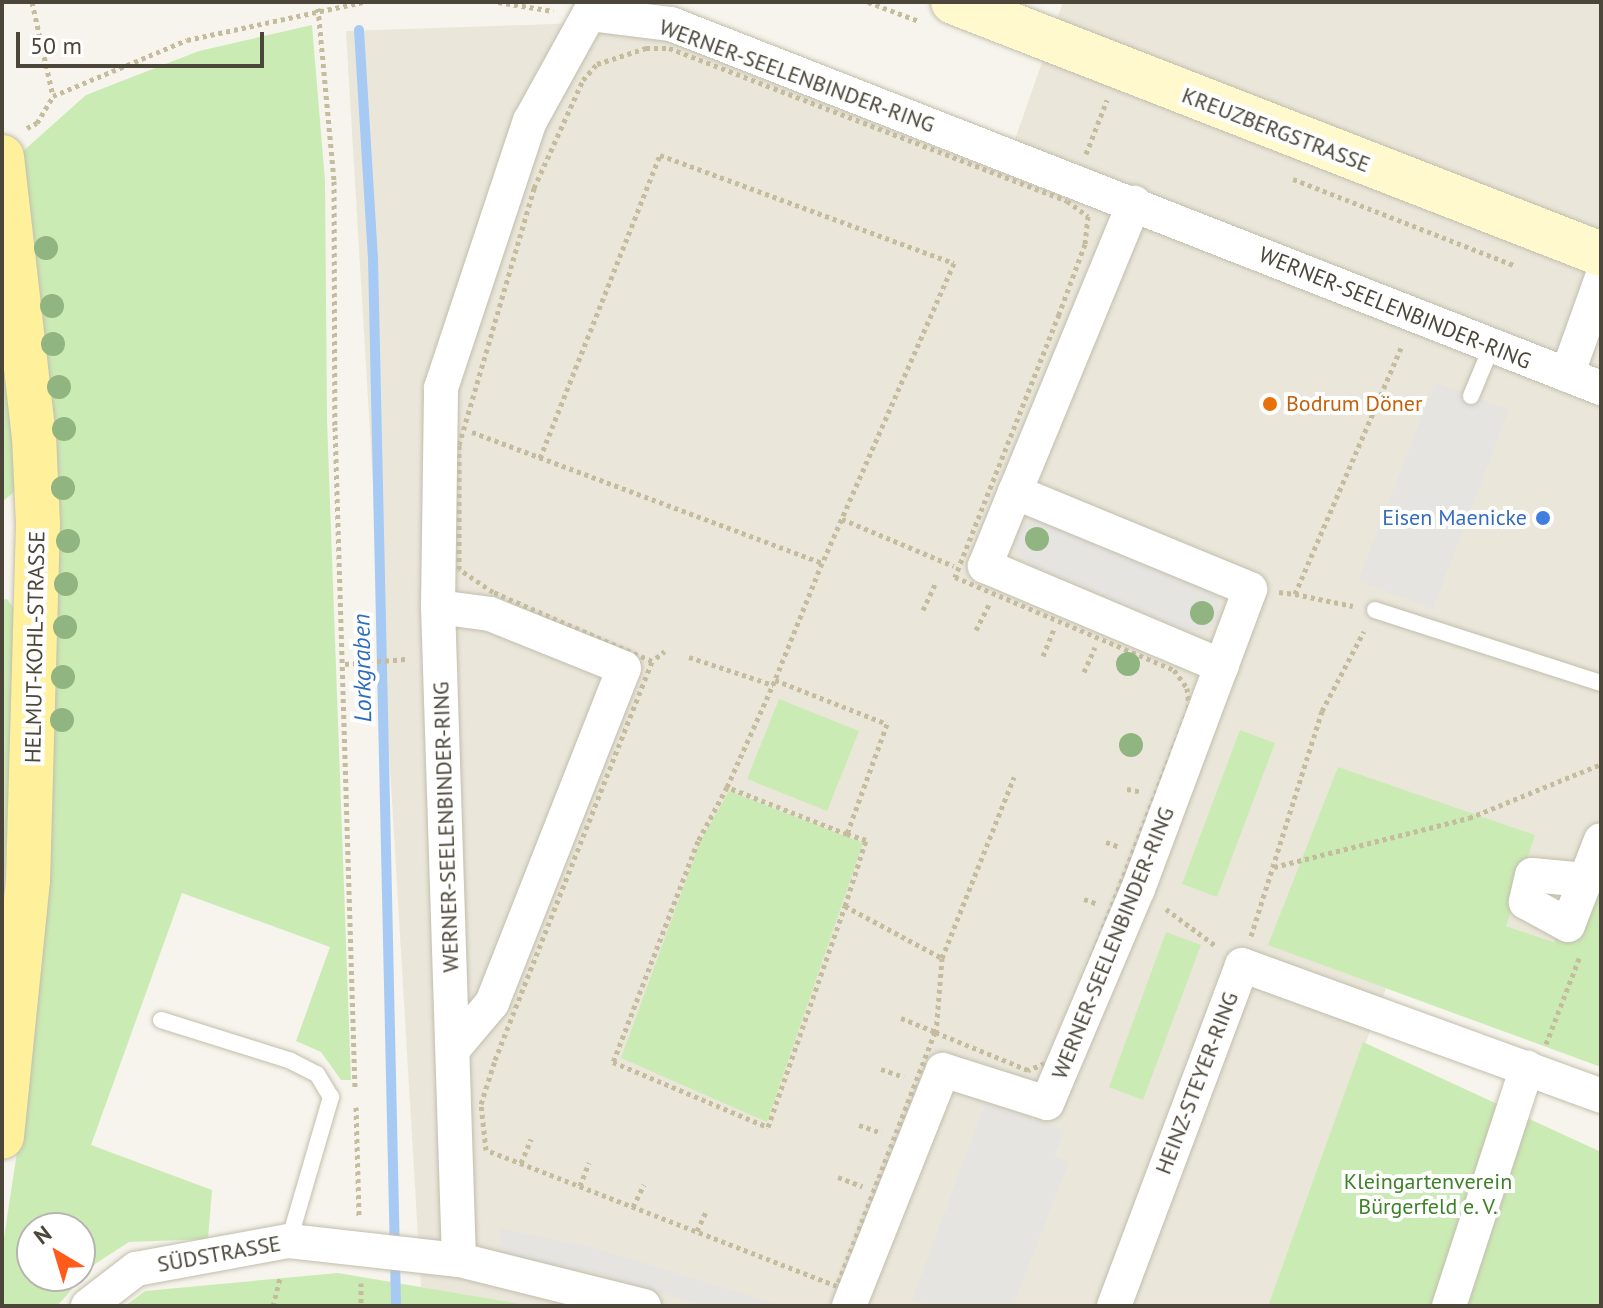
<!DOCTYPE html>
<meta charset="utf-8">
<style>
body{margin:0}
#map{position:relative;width:1603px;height:1308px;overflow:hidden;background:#f6f4ec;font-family:"PT Sans",sans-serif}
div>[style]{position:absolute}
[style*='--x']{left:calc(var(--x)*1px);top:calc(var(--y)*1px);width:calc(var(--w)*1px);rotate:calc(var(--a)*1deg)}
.residential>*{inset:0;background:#eae7da}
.green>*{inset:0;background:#cbebb4}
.parking>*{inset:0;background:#e5e4e0}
.stream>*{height:10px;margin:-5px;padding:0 5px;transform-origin:5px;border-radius:5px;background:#a7caf4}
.path>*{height:5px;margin-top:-2.5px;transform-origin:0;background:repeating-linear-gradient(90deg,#c5bc9e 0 4px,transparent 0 8px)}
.roads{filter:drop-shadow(0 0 2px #c2bead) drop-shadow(0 0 2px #c2bead)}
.lane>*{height:16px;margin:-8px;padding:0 8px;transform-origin:8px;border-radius:8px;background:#fff}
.street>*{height:34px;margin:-17px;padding:0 17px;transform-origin:17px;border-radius:17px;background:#fff}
.secondary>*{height:44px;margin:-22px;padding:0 22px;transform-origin:22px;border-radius:22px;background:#fff9cd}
.primary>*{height:44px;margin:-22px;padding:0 22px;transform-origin:22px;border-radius:22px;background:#fff09c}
.trees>*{width:24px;height:24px;margin:-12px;border-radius:50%;background:#91b580}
.dots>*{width:22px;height:22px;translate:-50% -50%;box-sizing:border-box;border:4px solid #fff;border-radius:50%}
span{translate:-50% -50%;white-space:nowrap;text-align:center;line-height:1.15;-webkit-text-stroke:8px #fff;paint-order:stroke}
.street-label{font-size:22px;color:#4b4639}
.food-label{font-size:22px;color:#c56008}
.left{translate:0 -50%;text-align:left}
.shop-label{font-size:22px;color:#366cbe}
.right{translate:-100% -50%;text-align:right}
.park-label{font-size:22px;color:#3e8128}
.water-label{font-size:24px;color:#2c6dbd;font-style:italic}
.frame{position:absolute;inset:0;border:4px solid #4b4639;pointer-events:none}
.north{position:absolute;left:16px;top:1212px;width:80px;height:80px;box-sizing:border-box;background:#fff;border:2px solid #b7b5b0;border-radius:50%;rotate:322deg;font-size:22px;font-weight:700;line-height:32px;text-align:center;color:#4b4639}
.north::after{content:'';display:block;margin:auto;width:28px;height:36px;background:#ff5b1a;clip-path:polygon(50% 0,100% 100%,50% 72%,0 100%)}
.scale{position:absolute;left:16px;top:32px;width:248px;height:36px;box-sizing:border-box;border:4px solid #4b4639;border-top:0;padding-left:10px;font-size:24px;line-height:28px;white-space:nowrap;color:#4b4639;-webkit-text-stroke:6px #fff;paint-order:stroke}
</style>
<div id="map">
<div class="residential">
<div style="clip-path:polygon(1063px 2px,1601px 2px,1601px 822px,1555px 942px,1506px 926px,1269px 945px,1386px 988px,1268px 1306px,499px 1306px,421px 1287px,346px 31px,672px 20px,1013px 145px)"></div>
</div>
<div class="green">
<div style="clip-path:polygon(evenodd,312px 25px,325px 181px,327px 420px,351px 1080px,341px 1080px,321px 1052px,296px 1041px,330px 947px,182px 893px,91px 1145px,212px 1190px,208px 1239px,129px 1242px,95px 1264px,57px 1306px,2px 1306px,2px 1251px,29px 1073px,21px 153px,86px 95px,199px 51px,312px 25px,32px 1228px,80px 1228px,80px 1276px,32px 1276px,32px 1228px)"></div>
<div style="clip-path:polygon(2px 311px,18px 489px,3px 501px,2px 501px)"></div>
<div style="clip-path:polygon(7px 599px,17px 613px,2px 928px,2px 600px)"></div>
<div style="clip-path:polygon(779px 699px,859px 731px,827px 811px,747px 779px)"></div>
<div style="clip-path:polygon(1240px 730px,1275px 743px,1217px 897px,1182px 884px)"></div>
<div style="clip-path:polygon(1338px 767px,1535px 835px,1506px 926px,1554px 942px,1601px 822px,1601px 1067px,1268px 945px)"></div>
<div style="clip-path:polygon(729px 791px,863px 843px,767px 1122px,621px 1058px,700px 842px)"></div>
<div style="clip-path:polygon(1166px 932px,1201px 945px,1143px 1100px,1109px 1087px)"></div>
<div style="clip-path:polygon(1363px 1042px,1601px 1152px,1601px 1306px,1268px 1306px)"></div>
<div style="clip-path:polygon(338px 1273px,532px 1306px,125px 1306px,145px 1291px)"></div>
</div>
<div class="parking">
<div style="clip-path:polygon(1435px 382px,1509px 410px,1433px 609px,1358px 581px)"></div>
<div style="clip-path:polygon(1036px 518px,1207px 585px,1219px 600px,1218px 621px,1207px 630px,1189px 631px,1030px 564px,1016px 549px,1015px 531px)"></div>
<div style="clip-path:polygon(985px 1103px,1065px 1130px,1054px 1156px,1069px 1162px,1013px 1306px,930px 1306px,912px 1300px)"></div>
<div style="clip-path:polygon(500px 1228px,595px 1248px,783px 1306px,704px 1306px,589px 1271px,500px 1256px)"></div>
</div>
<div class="stream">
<div style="--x:359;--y:30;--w:228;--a:86.5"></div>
<div style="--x:373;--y:258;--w:1048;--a:88.74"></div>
</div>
<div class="path">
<div style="--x:32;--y:2;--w:96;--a:77.4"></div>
<div style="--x:53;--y:96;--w:145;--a:-22.7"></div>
<div style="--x:187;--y:40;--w:180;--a:-12.2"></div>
<div style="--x:498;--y:2;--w:56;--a:9.3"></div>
<div style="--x:868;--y:2;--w:54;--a:20.4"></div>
<div style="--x:318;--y:8;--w:174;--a:84.7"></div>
<div style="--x:334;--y:181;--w:246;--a:89.8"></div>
<div style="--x:335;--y:427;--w:662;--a:88.27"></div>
<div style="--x:646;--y:48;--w:23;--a:0"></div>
<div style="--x:669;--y:48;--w:426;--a:21"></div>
<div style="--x:1067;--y:201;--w:26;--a:36"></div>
<div style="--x:1088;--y:216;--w:28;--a:96"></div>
<div style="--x:1085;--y:244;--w:75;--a:110.4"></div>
<div style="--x:1059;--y:314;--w:283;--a:111.6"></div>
<div style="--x:955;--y:577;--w:238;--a:23"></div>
<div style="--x:1174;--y:670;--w:22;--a:54"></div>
<div style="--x:1187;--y:688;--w:20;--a:84"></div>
<div style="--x:1189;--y:708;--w:378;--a:111.3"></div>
<div style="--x:1052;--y:1060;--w:26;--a:157"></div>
<div style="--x:1028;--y:1070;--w:100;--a:-157.8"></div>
<div style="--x:935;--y:1032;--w:272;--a:111.1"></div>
<div style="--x:837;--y:1286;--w:376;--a:-158.8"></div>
<div style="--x:486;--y:1150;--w:46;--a:-96.2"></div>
<div style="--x:481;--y:1104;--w:46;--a:-72.3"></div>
<div style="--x:495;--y:1060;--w:429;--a:-68.5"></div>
<div style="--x:652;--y:661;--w:173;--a:-156.5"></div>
<div style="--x:493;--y:592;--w:41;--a:-145.9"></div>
<div style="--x:459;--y:569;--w:124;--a:-90"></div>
<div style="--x:459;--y:445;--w:268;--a:-73.7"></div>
<div style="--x:534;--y:188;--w:119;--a:-65.6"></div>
<div style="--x:583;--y:80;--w:21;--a:-49"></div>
<div style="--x:597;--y:64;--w:52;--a:-18.1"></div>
<div style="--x:27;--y:128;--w:11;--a:-27"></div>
<div style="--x:37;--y:123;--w:31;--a:-59"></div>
<div style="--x:1086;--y:154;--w:58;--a:-68.7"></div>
<div style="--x:1293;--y:179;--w:237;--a:21.3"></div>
<div style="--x:472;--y:432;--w:374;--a:20.5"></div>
<div style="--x:822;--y:563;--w:126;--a:111.9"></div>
<div style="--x:775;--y:680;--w:120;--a:21.4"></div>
<div style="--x:887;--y:724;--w:117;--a:110"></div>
<div style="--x:847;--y:834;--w:129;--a:-158.6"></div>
<div style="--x:727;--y:787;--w:61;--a:118.2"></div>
<div style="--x:698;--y:841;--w:237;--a:111"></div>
<div style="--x:613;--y:1062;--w:168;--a:22.8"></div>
<div style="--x:768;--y:1127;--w:234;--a:-70.8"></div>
<div style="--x:845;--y:906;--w:110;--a:28.2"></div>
<div style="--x:540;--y:458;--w:326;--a:-68.4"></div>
<div style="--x:660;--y:155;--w:313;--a:20.2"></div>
<div style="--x:954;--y:263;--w:328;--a:113.7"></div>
<div style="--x:842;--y:519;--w:121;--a:22.8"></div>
<div style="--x:1279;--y:592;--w:16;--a:7"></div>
<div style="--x:1295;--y:594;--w:270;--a:-66.7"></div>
<div style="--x:1295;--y:594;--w:59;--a:11.7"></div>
<div style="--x:923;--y:610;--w:29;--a:-65"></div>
<div style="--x:976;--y:630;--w:31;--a:-63"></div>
<div style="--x:1043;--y:656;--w:29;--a:-68"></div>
<div style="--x:689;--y:657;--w:89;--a:18.4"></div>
<div style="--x:656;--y:658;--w:11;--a:-38"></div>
<div style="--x:345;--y:664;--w:61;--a:-4.7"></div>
<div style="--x:1084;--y:672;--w:27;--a:-66"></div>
<div style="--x:727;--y:787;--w:117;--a:-65.8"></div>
<div style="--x:1127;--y:789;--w:15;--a:11"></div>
<div style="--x:1106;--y:842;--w:15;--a:20"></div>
<div style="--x:1274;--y:867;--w:201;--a:-14.1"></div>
<div style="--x:1469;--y:818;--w:143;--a:-22.2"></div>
<div style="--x:1084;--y:899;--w:15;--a:20"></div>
<div style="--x:845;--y:906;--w:69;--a:-72.3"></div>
<div style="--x:866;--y:840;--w:20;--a:-162"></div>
<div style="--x:1166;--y:909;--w:62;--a:36.5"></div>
<div style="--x:1251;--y:936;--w:236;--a:-72.5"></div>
<div style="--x:1322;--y:711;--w:90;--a:-62.3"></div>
<div style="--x:901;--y:1018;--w:37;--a:22"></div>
<div style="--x:936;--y:1033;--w:75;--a:-85.4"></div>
<div style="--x:942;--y:958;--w:195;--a:-68.3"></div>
<div style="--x:1546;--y:1044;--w:94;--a:-68.9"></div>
<div style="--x:881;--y:1069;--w:24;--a:19"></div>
<div style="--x:356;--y:1107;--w:110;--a:88.4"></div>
<div style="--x:859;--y:1125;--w:24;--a:19"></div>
<div style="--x:521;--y:1163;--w:26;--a:-67"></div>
<div style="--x:838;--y:1177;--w:26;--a:21"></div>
<div style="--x:580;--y:1186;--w:25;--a:-69"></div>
<div style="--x:633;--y:1207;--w:25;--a:-64"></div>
<div style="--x:697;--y:1231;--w:23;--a:-65"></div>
<div style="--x:361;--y:1283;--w:23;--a:90"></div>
<div style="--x:273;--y:1306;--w:30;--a:-76"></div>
</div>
<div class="roads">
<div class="lane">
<div style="--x:1471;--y:396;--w:52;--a:-67.4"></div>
<div style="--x:1375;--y:610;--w:237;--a:17.9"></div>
<div style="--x:161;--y:1020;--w:134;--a:17.4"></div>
<div style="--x:289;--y:1060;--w:31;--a:27"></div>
<div style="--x:317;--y:1074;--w:27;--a:59"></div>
<div style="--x:331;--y:1097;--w:150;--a:106.3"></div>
</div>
<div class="street">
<div style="--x:1567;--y:375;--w:101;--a:-70.3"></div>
<div style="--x:1015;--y:492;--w:80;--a:112.1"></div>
<div style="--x:985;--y:566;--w:257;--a:22.9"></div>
<div style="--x:438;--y:607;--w:52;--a:7.7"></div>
<div style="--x:490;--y:614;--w:144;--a:21.9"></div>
<div style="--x:624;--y:668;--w:360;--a:111.5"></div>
<div style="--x:492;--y:1003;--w:57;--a:130.1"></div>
<div style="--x:1585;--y:880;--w:53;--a:-174.6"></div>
<div style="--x:1532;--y:875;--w:28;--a:103"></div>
<div style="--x:1526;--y:902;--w:48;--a:28.7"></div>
<div style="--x:1568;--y:925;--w:91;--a:-68.8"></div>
<div style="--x:88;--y:1306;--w:61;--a:-37.6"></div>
<div style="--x:136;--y:1269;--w:156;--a:-10.4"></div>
<div style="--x:289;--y:1241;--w:171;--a:6.4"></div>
<div style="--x:644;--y:1306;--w:191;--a:-166"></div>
<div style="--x:459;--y:1260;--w:653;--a:-91.84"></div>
<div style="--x:438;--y:607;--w:219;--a:-89.2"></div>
<div style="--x:441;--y:388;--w:281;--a:-71.6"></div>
<div style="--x:530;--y:121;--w:122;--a:-61.1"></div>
<div style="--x:589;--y:14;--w:83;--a:7"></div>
<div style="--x:671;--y:24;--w:999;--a:21.38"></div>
<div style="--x:849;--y:1306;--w:254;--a:-68.3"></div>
<div style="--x:943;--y:1070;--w:109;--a:17.6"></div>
<div style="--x:1047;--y:1103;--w:233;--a:-67"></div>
<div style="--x:1138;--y:889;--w:320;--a:-69.5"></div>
<div style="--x:1250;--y:589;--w:254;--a:-157.6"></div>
<div style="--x:1015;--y:492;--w:313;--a:-67.6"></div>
<div style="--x:1114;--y:1306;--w:364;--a:-69.4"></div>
<div style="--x:1242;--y:965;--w:382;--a:20"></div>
<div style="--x:1449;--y:1306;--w:251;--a:-71.9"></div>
</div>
<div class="secondary">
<div style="--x:953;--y:2;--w:695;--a:21.25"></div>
</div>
<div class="primary">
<div style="--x:2;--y:157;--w:281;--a:83.5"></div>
<div style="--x:34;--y:436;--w:88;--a:87.4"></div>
<div style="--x:38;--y:524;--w:356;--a:91.6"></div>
<div style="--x:28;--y:880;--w:258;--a:95.8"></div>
</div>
</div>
<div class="trees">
<div style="left:46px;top:248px"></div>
<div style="left:52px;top:306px"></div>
<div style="left:53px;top:344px"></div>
<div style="left:59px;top:387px"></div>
<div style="left:64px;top:429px"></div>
<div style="left:63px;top:488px"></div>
<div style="left:1037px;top:539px"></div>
<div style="left:68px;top:541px"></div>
<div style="left:66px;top:584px"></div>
<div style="left:1202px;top:613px"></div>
<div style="left:65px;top:627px"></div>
<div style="left:1128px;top:664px"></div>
<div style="left:63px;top:677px"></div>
<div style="left:62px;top:720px"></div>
<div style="left:1131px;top:745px"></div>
</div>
<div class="dots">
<div style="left:1270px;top:404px;background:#e8710a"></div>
<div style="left:1543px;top:518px;background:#3f7fe0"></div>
</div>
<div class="street-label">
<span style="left:797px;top:76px;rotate:20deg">WERNER-SEELENBINDER-RING</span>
<span style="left:1276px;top:130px;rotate:21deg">KREUZBERGSTRASSE</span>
<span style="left:1395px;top:308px;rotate:22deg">WERNER-SEELENBINDER-RING</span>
<span style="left:35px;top:647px;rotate:-89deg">HELMUT-KOHL-STRASSE</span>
<span style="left:446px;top:827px;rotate:-92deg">WERNER-SEELENBINDER-RING</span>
<span style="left:1113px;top:943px;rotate:-68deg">WERNER-SEELENBINDER-RING</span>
<span style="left:1197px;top:1083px;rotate:-69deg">HEINZ-STEYER-RING</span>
<span style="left:219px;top:1254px;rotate:-10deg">SÜDSTRASSE</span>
</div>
<div class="food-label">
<span class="left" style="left:1286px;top:404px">Bodrum Döner</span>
</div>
<div class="shop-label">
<span class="right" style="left:1527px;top:518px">Eisen Maenicke</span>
</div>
<div class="park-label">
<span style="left:1428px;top:1194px">Kleingartenverein<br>Bürgerfeld e. V.</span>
</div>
<div class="water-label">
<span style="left:362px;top:668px;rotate:-91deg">Lorkgraben</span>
</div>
<div class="frame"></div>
<div class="north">N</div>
<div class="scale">50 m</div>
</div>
